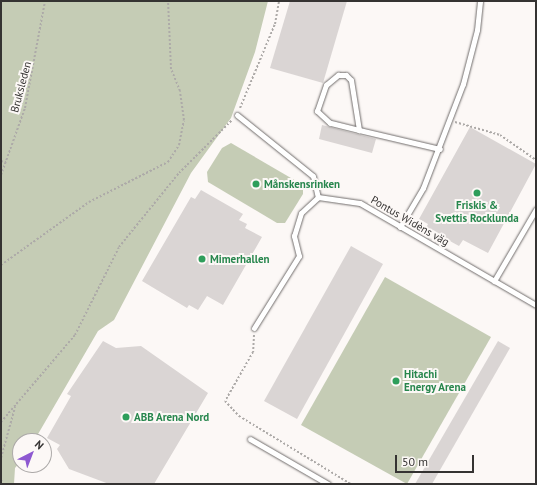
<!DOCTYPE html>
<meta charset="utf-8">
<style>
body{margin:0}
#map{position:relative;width:537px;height:485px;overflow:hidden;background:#fcf8f6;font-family:"PT Sans",sans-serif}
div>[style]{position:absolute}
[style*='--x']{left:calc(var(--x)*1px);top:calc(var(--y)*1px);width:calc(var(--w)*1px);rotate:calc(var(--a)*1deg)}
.green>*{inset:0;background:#c5ccb5}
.building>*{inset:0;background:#dad5d4}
.path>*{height:2px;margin-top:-1px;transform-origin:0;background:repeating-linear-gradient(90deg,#adaaa8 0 2px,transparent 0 4px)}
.roads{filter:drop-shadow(0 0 1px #716d6c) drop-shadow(0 0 1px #716d6c)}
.lane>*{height:5px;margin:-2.5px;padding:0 2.5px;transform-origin:2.5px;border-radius:2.5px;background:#fff}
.dots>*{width:11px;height:11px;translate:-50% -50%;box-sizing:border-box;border:2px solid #fcf8f6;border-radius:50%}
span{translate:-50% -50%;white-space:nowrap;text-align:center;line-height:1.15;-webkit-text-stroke:4px #fcf8f6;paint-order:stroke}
.street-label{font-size:11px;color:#353332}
.leisure-label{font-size:11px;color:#27864d;font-weight:700}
.left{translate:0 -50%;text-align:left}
.frame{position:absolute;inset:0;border:2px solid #353332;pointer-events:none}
.north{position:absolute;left:12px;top:433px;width:40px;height:40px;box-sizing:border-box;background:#fcf8f6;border:1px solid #aca9a8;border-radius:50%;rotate:42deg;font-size:11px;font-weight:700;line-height:16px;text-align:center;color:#353332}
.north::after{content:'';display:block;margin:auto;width:14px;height:18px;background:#8e59d1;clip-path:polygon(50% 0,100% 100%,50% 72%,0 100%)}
.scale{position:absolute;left:395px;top:455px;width:79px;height:18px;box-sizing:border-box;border:2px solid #353332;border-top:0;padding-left:5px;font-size:12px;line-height:14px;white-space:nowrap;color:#353332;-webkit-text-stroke:3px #fcf8f6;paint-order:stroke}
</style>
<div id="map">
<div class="green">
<div style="clip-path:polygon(1px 1px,268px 1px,255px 52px,231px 118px,191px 173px,114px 320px,98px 331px,34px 441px,20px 441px,20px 462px,15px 468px,14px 484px,1px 484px)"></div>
<div style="clip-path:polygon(231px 143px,303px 185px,303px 194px,285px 223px,277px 223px,208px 182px,207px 172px,222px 148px)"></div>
<div style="clip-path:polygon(385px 277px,491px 337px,407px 484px,301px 425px)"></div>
</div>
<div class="building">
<div style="clip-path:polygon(290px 1px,347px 1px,323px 83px,270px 68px)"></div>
<div style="clip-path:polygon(322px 125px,376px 139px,372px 153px,319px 139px)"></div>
<div style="clip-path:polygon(470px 127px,536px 164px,488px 253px,463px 240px,459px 246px,426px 228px,428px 224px,419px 219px)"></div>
<div style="clip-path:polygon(201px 190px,243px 214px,239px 220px,247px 224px,245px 228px,262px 237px,223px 305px,207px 296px,198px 310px,189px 305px,187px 308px,142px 281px,191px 197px,195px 199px)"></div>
<div style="clip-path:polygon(351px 246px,383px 264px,297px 419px,264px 401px)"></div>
<div style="clip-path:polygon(103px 341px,116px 348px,141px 346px,208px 393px,154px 484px,109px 484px,69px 469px,57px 449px,60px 445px,47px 438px,71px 396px,67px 394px)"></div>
<div style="clip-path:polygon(498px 341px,510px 348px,432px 484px,415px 484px)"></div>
</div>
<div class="path">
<div style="--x:240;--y:108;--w:91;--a:-67.4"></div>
<div style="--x:275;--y:24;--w:23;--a:-80"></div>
<div style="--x:455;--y:122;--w:47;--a:16.1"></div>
<div style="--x:500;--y:135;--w:44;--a:34.8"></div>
<div style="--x:1;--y:161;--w:5;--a:11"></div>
<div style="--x:1;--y:175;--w:71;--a:-70.3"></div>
<div style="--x:25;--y:108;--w:109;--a:-79.4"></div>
<div style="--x:1;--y:265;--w:108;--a:-35.6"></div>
<div style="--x:89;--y:202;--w:89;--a:-26.9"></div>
<div style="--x:168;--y:162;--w:20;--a:-57"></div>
<div style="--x:179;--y:145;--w:25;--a:-79"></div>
<div style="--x:184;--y:120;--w:29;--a:-98"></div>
<div style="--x:180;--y:91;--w:24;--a:-112"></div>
<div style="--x:171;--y:69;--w:68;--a:-92.5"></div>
<div style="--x:254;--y:335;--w:17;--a:93"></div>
<div style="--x:253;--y:352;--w:56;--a:119.7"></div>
<div style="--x:225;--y:401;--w:21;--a:47"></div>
<div style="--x:239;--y:416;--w:131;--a:31.3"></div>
<div style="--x:1;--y:422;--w:114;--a:-49.6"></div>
<div style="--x:75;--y:335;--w:98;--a:-63.4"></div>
<div style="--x:119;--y:247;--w:95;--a:-51"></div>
<div style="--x:179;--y:173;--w:75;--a:-45"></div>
<div style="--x:1;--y:458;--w:53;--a:-74.6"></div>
<div style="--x:1;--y:480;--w:4;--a:63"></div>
</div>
<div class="roads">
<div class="lane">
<div style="--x:237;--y:115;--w:97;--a:38.8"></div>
<div style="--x:313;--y:176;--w:22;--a:77"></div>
<div style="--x:359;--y:130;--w:30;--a:-166"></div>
<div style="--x:330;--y:123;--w:18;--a:-137"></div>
<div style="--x:317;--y:111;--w:28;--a:-71"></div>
<div style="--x:326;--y:85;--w:16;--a:-40"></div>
<div style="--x:338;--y:75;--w:8;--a:0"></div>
<div style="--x:346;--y:75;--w:7;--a:45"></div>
<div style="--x:351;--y:80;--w:51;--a:80.9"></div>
<div style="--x:359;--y:130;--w:83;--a:13.2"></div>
<div style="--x:400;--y:227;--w:45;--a:-59.5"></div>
<div style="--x:423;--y:188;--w:111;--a:-69"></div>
<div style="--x:463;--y:84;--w:56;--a:-75.5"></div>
<div style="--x:477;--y:30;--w:29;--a:-84"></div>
<div style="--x:494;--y:281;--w:83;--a:-59.7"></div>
<div style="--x:254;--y:328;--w:85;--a:-58"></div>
<div style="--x:299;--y:256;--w:21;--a:-104"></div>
<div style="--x:294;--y:236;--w:24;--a:-73"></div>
<div style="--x:301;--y:213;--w:23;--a:-43"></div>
<div style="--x:318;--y:197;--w:42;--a:8.1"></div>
<div style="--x:360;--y:203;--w:203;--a:30.1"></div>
<div style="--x:250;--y:439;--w:90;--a:30"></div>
</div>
</div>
<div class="dots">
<div style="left:256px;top:184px;background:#2e9e5b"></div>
<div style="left:477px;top:193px;background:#2e9e5b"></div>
<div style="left:202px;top:259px;background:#2e9e5b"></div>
<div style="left:396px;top:381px;background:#2e9e5b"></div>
<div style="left:126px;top:417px;background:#2e9e5b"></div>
</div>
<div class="street-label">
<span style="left:21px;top:87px;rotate:-75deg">Bruksleden</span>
<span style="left:410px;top:221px;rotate:30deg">Pontus Widèns väg</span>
</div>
<div class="leisure-label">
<span class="left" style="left:264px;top:184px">Månskensrinken</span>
<span style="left:477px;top:212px">Friskis &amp;<br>Svettis Rocklunda</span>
<span class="left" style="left:210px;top:259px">Mimerhallen</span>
<span class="left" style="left:404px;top:381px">Hitachi<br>Energy Arena</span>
<span class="left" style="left:134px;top:417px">ABB Arena Nord</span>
</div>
<div class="frame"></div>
<div class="north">N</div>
<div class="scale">50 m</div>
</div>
